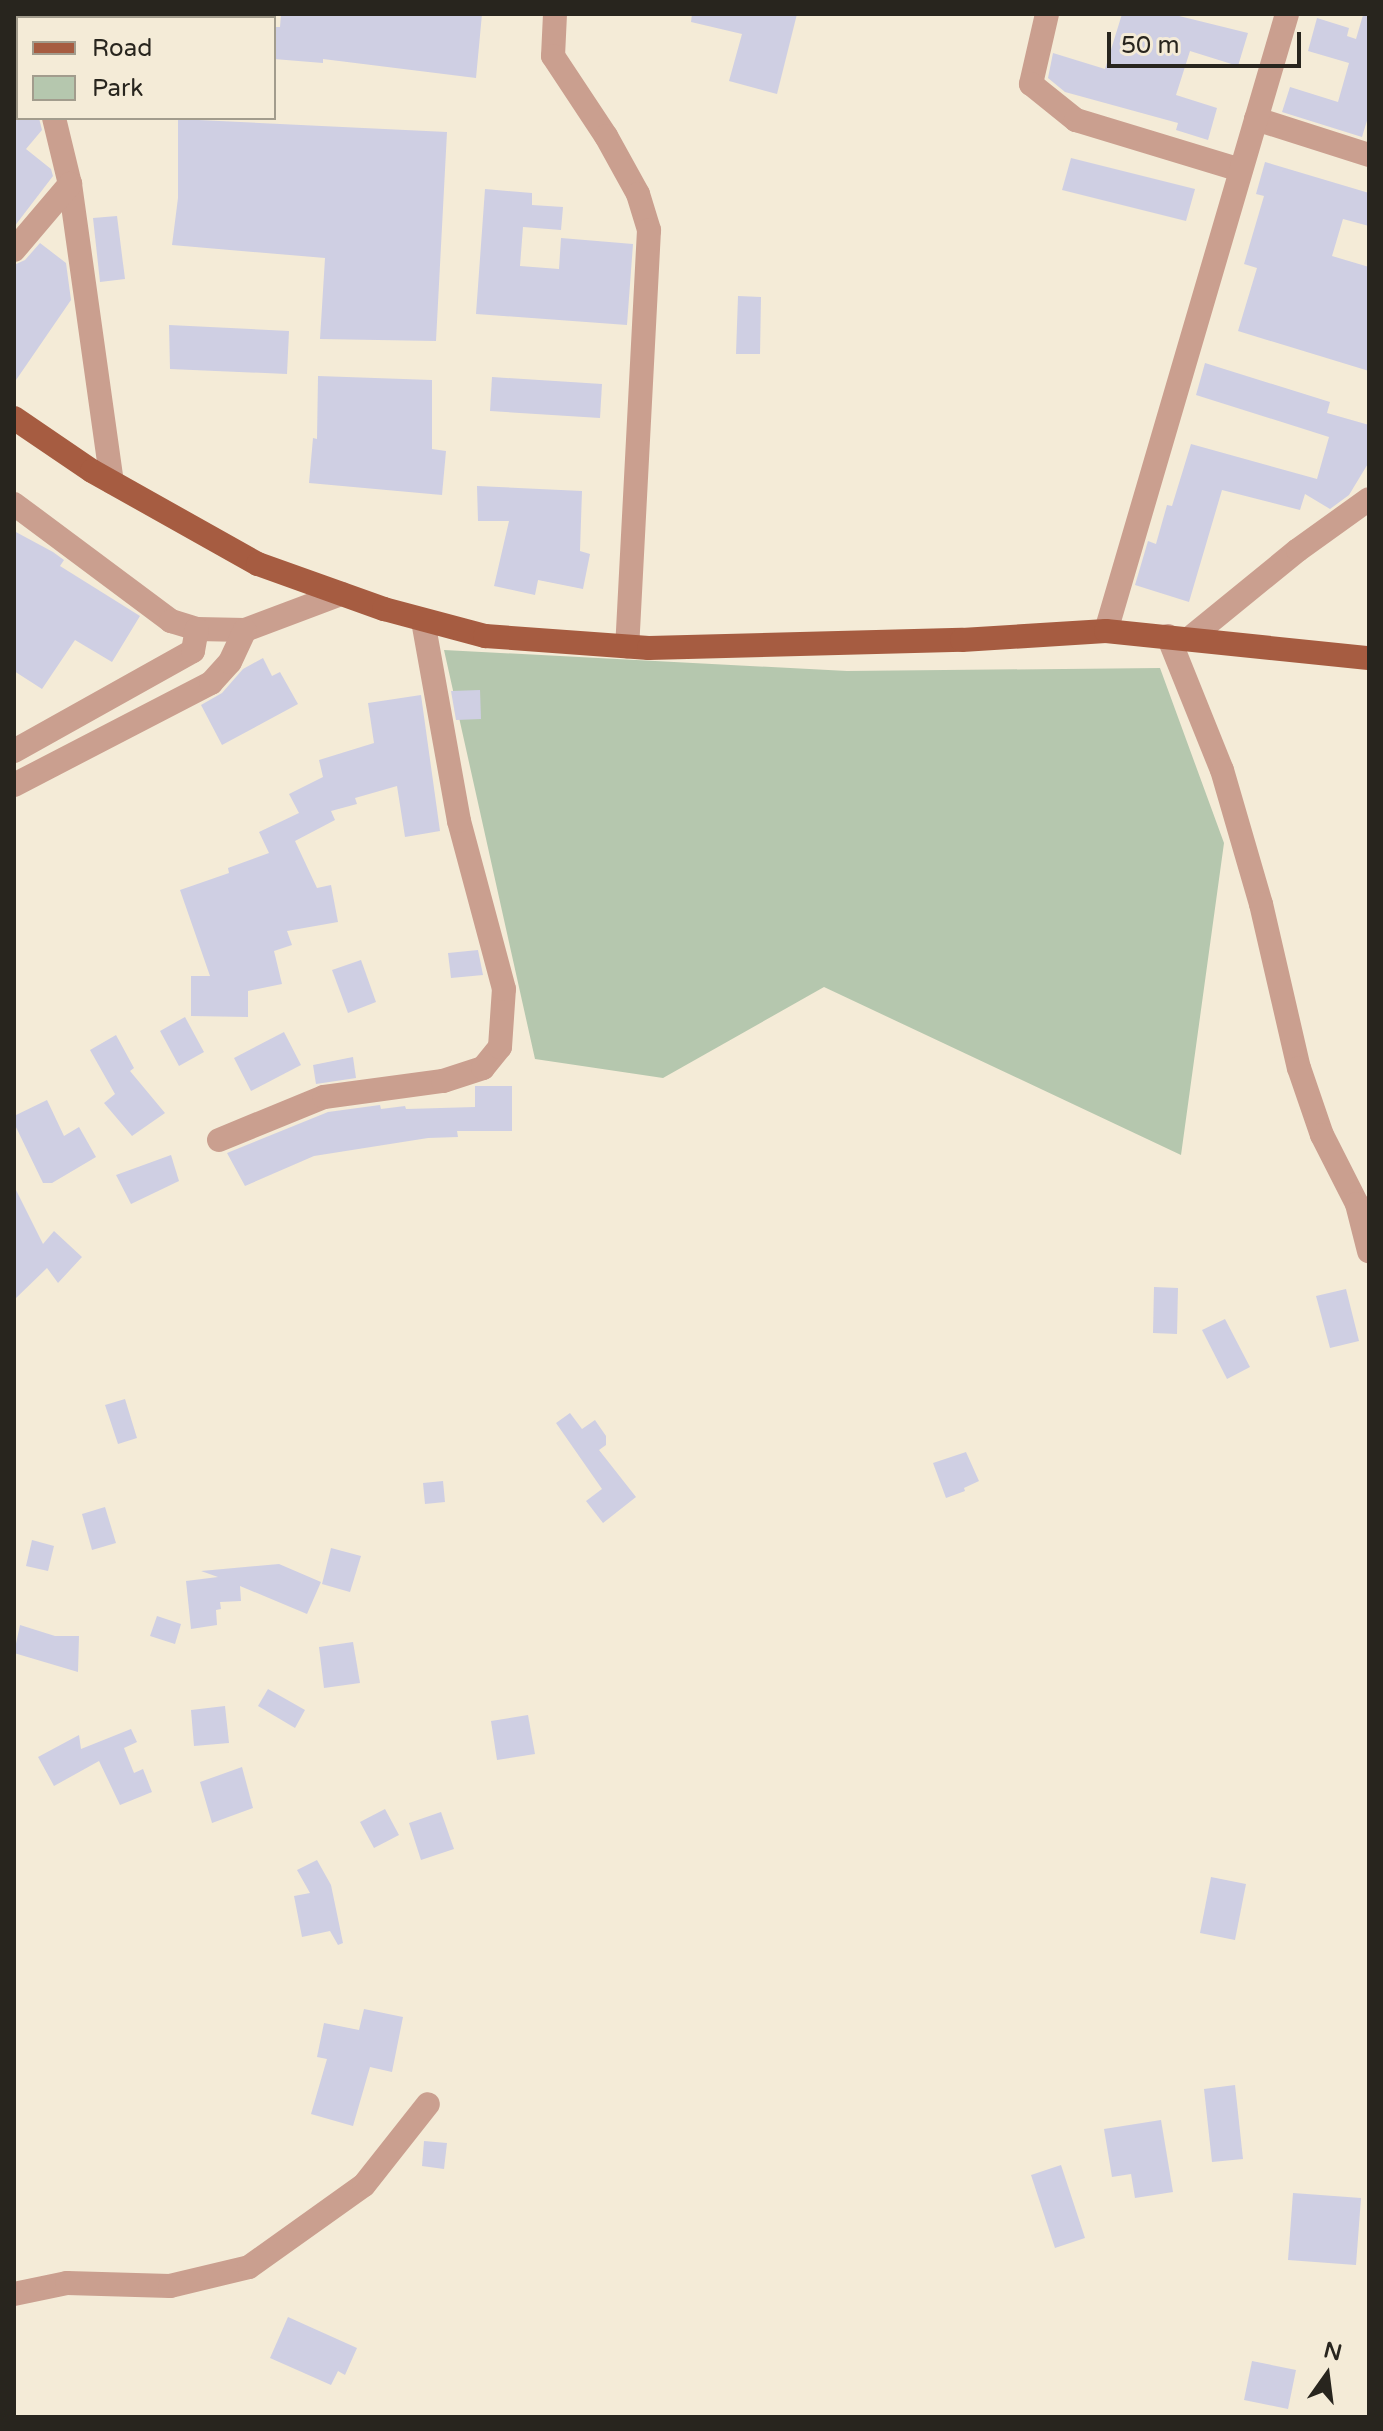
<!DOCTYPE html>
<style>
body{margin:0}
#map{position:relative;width:1383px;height:2431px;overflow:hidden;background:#f4ebd7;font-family:"Varela Round",sans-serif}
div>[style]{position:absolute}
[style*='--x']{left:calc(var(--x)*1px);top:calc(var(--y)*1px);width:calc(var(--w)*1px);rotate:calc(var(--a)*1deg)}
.green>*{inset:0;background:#b5c7ae}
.building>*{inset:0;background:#cfcfe3}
.street>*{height:24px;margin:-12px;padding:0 12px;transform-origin:12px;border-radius:12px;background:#ca9f8f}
.primary>*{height:24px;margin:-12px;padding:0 12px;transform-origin:12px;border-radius:12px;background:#a65c41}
span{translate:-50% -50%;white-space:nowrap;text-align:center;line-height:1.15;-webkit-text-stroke:8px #f4ebd7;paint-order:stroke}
.frame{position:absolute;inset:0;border:16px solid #28251e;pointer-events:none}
.legend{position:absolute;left:16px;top:16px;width:260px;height:104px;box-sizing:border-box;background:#f4ebd7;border:2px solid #a29c8d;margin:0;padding:10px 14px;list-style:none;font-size:24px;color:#28251e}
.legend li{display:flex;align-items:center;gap:16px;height:40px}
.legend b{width:40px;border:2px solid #a29c8d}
.north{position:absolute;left:1287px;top:2335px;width:80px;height:80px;-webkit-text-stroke:6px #f4ebd7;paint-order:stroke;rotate:14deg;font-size:22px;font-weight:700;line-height:32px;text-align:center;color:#28251e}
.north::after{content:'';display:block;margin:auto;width:28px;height:36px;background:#28251e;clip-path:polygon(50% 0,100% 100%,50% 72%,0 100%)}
.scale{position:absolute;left:1107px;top:32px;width:194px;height:36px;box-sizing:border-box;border:4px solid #28251e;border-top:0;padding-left:10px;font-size:24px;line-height:28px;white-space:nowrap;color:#28251e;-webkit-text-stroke:6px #f4ebd7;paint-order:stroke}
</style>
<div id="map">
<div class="green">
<div style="clip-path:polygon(444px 650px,847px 671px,1160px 668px,1224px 843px,1181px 1155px,824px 987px,663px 1078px,535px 1059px)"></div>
</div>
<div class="building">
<div style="clip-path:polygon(281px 14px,482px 14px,476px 78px,323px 59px,323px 63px,274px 59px,274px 27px,280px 27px)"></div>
<div style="clip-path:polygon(692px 14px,797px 14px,777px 94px,729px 81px,742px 34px,691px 22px)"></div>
<div style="clip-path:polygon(1122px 14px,1171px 14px,1248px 33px,1238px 66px,1190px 51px,1176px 95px,1217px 108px,1208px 140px,1176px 130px,1178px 123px,1065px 92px,1048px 78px,1053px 53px,1105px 69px)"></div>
<div style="clip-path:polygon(1363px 15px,1369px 16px,1369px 114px,1362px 137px,1282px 112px,1290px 87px,1338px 102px,1349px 63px,1308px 51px,1317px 18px,1349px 28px,1347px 36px,1356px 39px)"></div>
<div style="clip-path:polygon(14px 118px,39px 118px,42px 130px,26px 149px,51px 169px,53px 176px,14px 227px)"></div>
<div style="clip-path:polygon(178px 119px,447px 132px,436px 341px,320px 339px,325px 258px,172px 245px,178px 198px)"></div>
<div style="clip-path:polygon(1071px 158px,1195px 189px,1186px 221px,1062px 190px)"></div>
<div style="clip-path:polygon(1265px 162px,1369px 193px,1369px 226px,1343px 219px,1332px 256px,1369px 267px,1369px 371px,1238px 331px,1257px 268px,1244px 264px,1264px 196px,1256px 194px)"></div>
<div style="clip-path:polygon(485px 189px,532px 193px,532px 205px,563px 207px,561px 230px,523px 227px,520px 266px,559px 269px,561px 238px,633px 244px,627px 325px,476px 314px)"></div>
<div style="clip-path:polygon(117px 216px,125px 279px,100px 282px,93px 218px)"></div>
<div style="clip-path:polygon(40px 243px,66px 263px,71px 300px,14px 383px,14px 265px,25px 260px)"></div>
<div style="clip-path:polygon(738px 296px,761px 297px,760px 354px,736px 354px)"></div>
<div style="clip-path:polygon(169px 325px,289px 331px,287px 374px,170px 369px)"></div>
<div style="clip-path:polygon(1205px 363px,1330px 402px,1327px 413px,1369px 425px,1369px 462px,1349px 495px,1330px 509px,1305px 494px,1300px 510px,1222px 490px,1189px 602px,1135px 585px,1148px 541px,1156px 544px,1167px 505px,1172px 506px,1191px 444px,1317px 479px,1329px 437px,1196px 395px)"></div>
<div style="clip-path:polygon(318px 376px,432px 380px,432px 449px,446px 451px,442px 495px,309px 483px,313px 438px,317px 439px)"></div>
<div style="clip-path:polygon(492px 377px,602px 384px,600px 418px,490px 411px)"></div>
<div style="clip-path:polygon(477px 486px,582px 491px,580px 551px,590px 554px,583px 589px,538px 580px,535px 595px,494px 586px,509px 521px,478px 521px)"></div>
<div style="clip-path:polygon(14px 531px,53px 552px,64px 560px,60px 566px,140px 616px,112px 662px,75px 640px,42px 689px,14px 671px)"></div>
<div style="clip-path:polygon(263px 658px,272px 676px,280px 672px,298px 704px,222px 745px,201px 705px,222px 693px,243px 669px)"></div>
<div style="clip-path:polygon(480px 690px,481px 719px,456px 720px,451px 691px)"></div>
<div style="clip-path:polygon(421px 695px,440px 831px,405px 837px,397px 786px,355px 798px,357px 804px,331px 811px,335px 820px,295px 841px,317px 888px,331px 885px,338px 922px,287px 931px,292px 945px,274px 951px,282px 984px,248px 991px,248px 1017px,191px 1016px,191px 976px,210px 976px,180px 890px,229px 873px,228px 868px,269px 853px,259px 832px,299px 813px,289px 794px,323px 777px,319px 760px,374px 743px,368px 703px)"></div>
<div style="clip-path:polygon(478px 950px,483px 975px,451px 978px,448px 953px)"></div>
<div style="clip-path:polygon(361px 960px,376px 1002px,348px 1013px,332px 970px)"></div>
<div style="clip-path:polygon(185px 1017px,204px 1052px,179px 1066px,160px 1031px)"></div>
<div style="clip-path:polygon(284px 1032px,301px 1065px,251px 1091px,234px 1058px)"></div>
<div style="clip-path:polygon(116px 1035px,134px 1068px,130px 1071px,165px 1113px,132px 1136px,104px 1103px,115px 1094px,90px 1050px)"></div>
<div style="clip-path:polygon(353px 1057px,356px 1078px,316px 1084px,313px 1065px)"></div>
<div style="clip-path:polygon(475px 1086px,512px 1086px,512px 1131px,457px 1131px,458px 1137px,428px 1138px,314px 1156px,245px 1186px,227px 1153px,328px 1112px,380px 1105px,381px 1109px,405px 1106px,406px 1109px,475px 1107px)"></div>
<div style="clip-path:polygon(47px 1100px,64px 1136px,79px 1127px,96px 1157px,52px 1183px,43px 1183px,14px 1123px,14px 1116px)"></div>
<div style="clip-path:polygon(171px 1155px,179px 1181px,131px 1204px,116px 1175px)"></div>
<div style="clip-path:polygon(14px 1186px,43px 1244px,54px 1231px,82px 1257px,58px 1283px,47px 1268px,14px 1300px)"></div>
<div style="clip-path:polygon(1154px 1287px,1178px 1288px,1177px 1334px,1153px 1333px)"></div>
<div style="clip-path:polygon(1346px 1289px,1359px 1341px,1330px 1348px,1316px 1296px)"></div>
<div style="clip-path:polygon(1225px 1319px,1250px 1367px,1227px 1379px,1202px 1330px)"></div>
<div style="clip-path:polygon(125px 1399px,137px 1438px,118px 1444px,105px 1405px)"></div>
<div style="clip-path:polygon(570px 1413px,582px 1429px,595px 1420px,606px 1436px,606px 1445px,599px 1450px,636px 1497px,603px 1523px,586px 1501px,602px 1489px,556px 1423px)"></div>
<div style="clip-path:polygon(966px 1452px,979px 1481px,964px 1488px,965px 1491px,946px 1498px,933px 1463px)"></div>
<div style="clip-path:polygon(443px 1481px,445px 1502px,425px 1504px,423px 1483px)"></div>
<div style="clip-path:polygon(105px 1507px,116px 1543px,92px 1550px,82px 1514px)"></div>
<div style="clip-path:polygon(32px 1540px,54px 1546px,48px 1571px,26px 1566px)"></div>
<div style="clip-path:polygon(331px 1548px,361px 1556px,350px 1592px,322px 1584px)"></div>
<div style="clip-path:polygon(279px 1564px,321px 1582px,307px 1614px,240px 1586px,241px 1601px,220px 1602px,221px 1609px,216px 1610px,217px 1625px,191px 1629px,186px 1581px,218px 1577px,201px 1571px)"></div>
<div style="clip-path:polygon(157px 1616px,181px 1624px,175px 1644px,150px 1636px)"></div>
<div style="clip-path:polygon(20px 1625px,55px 1636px,79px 1636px,78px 1672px,14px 1653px)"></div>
<div style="clip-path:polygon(353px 1642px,360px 1683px,324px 1688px,319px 1647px)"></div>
<div style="clip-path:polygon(268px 1689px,305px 1710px,295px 1728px,258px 1706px)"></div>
<div style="clip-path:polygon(225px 1706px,229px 1743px,194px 1746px,191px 1710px)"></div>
<div style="clip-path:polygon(528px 1715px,535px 1754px,497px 1760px,491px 1721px)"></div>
<div style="clip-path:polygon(131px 1729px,137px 1742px,124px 1748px,134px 1773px,143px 1769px,152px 1792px,120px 1805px,99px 1761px,54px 1786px,38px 1757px,79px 1735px,81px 1749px)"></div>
<div style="clip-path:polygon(242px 1767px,253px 1808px,212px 1823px,200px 1782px)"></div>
<div style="clip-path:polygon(385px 1809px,399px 1835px,374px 1848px,360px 1822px)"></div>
<div style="clip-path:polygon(441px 1812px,454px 1849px,421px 1860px,409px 1823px)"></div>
<div style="clip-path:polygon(317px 1860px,331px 1885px,343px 1943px,338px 1945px,330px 1931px,302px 1937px,294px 1896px,310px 1893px,297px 1870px)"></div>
<div style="clip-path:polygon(1211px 1877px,1246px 1884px,1235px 1940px,1200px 1933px)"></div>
<div style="clip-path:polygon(364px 2009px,403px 2017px,392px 2072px,370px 2067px,353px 2126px,311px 2114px,327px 2059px,317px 2057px,324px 2023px,359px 2030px)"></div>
<div style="clip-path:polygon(1235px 2085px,1243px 2159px,1212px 2162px,1204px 2089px)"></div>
<div style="clip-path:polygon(1161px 2120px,1173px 2192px,1135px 2198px,1131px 2174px,1112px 2177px,1104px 2129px)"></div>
<div style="clip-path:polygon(424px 2141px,447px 2143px,444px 2169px,422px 2166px)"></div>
<div style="clip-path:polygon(1061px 2165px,1085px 2238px,1055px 2248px,1031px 2175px)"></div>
<div style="clip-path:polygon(1293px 2193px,1361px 2198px,1356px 2265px,1288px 2260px)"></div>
<div style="clip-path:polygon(288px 2317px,357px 2348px,345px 2375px,338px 2371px,331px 2385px,270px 2358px)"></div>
<div style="clip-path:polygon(1252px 2361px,1296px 2370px,1288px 2409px,1244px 2400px)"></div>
</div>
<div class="street">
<div style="--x:32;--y:14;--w:4;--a:76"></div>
<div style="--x:555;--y:14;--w:42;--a:92.7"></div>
<div style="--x:553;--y:56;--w:96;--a:56.5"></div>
<div style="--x:606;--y:136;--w:66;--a:61.1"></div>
<div style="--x:638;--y:194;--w:38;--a:73"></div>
<div style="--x:649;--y:230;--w:417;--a:93"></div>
<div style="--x:1047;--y:14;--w:72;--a:102.9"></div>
<div style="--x:1031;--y:84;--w:58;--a:38.7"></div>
<div style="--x:1076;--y:120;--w:172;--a:16.9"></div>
<div style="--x:14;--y:86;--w:6;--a:-51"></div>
<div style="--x:54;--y:118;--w:68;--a:76.4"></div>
<div style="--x:70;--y:184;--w:301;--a:82"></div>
<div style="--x:1256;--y:119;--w:119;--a:17.7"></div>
<div style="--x:14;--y:250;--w:87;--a:-49.7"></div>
<div style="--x:14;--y:504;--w:196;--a:36.7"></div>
<div style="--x:171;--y:621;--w:27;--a:17"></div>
<div style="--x:197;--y:629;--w:48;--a:1.2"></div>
<div style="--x:245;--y:630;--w:103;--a:-20.6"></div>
<div style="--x:1106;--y:631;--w:643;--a:-73.65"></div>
<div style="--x:1168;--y:636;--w:144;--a:68.1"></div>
<div style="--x:1222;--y:770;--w:140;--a:73.8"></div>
<div style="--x:1261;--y:904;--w:168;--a:77"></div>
<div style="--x:1299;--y:1068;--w:71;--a:71.1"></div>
<div style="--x:1322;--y:1135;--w:77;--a:63.1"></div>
<div style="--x:1357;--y:1204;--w:49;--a:75.7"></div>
<div style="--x:1190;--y:638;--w:139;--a:-39.2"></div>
<div style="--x:1298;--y:550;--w:87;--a:-35.7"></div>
<div style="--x:14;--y:751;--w:205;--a:-29.2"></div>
<div style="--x:193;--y:651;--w:22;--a:-80"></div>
<div style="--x:14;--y:785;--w:222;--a:-27.4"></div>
<div style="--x:211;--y:683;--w:28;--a:-48"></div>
<div style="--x:230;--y:662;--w:35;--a:-65"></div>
<div style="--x:219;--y:1140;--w:113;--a:-22.3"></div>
<div style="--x:324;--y:1097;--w:120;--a:-7.7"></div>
<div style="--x:443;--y:1081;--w:42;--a:-18"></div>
<div style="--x:483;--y:1068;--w:27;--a:-51"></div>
<div style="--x:500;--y:1047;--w:58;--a:-86.1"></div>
<div style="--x:504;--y:989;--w:174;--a:-105"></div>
<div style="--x:459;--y:821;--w:204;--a:-100.2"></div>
<div style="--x:14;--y:2294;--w:54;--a:-11.7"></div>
<div style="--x:67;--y:2283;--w:103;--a:1.7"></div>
<div style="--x:170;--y:2286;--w:81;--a:-13.5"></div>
<div style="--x:249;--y:2267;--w:141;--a:-35.5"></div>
<div style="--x:364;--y:2185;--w:103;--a:-51.7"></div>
</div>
<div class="primary">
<div style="--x:14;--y:418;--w:94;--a:34.2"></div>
<div style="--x:92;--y:471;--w:190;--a:29.3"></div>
<div style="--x:258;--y:564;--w:134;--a:19.7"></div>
<div style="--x:384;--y:609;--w:105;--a:15"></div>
<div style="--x:485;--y:636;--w:164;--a:4.2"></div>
<div style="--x:649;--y:648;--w:313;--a:-1.5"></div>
<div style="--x:962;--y:640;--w:144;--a:-3.6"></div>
<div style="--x:1106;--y:631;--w:264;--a:5.9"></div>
</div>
<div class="frame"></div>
<ul class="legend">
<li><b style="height:10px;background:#a65c41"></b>Road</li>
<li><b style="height:22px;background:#b5c7ae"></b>Park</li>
</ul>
<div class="north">N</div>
<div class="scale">50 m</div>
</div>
